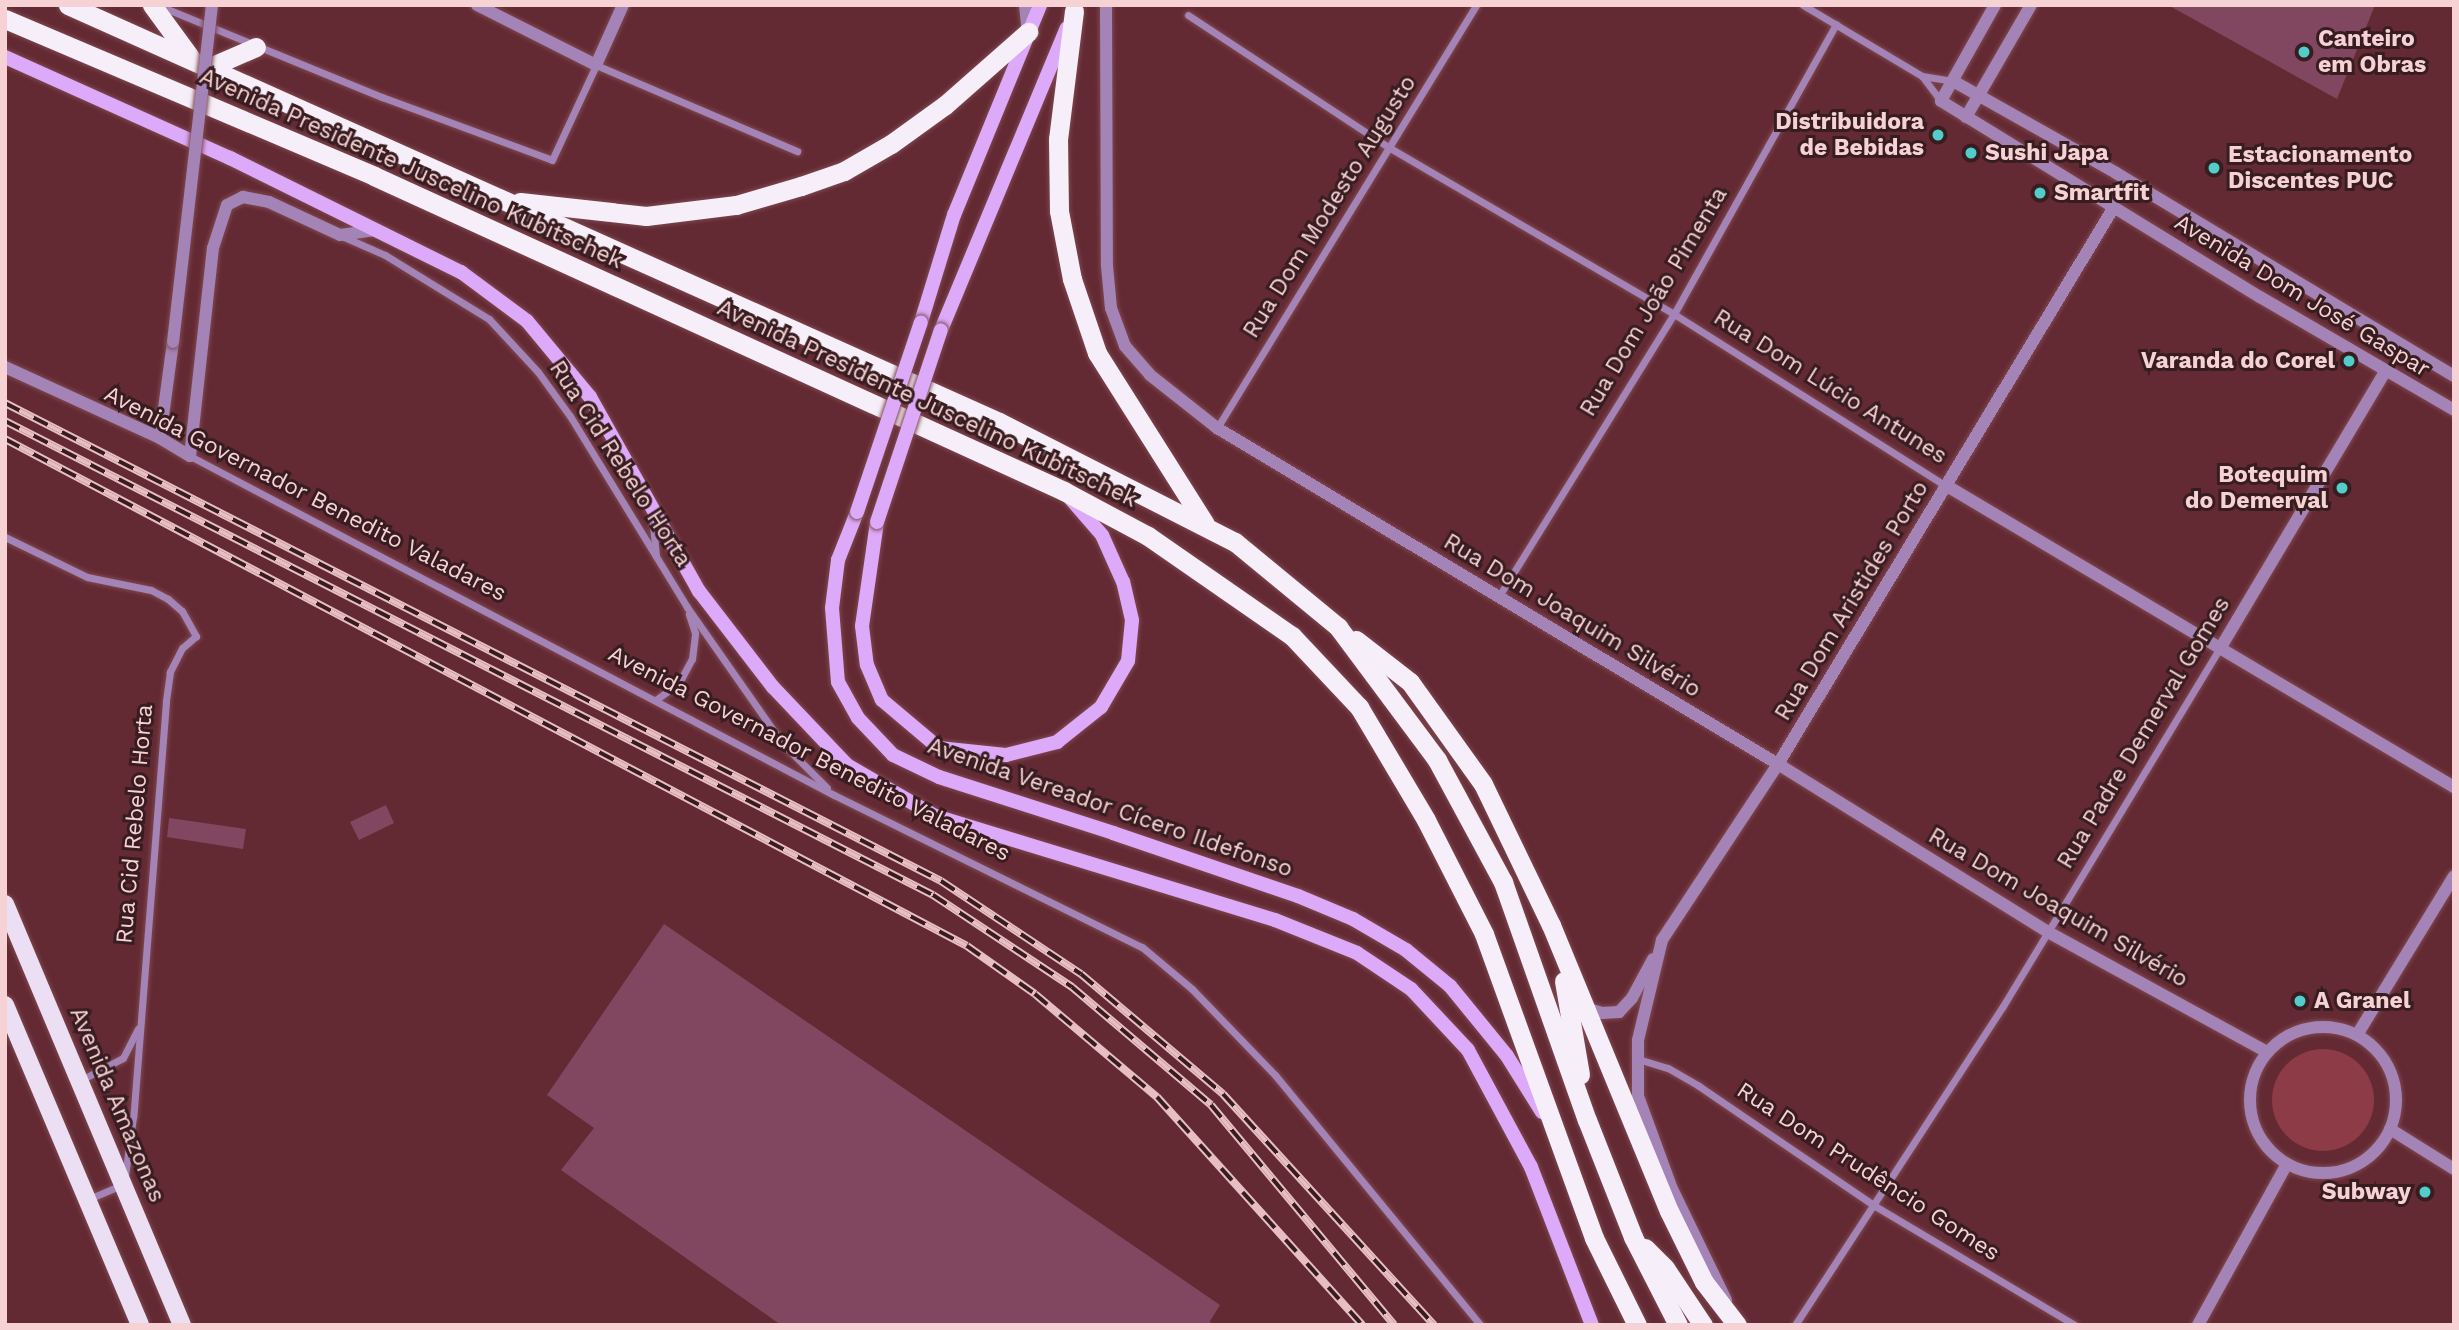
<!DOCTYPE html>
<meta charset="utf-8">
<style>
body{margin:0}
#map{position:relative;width:2459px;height:1330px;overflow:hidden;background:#642a33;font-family:"Work Sans",sans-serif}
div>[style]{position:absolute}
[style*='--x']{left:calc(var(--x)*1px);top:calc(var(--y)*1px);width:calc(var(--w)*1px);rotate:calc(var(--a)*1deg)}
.green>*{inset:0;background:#8c3b47}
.round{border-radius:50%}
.building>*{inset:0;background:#814760}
.roads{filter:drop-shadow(0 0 2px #7e4850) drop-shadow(0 0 2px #7e4850)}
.minor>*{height:7px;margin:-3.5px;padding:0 3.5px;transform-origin:3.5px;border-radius:3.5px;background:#a484b6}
.tertiary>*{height:12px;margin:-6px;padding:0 6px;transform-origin:6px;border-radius:6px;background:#a484b6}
.tertiary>.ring{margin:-6px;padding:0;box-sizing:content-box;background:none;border:12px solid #a484b6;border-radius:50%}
.secondary>*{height:14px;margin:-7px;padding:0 7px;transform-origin:7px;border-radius:7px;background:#dda9f9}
.primary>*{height:18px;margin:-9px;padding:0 9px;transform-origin:9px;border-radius:9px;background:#ecdff3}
.trunk>*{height:19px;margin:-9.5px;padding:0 9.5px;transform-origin:9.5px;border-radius:9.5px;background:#f6eff9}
.rail>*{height:8px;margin-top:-4px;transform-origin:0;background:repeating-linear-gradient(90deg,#381d20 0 16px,#e7bfc2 0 32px);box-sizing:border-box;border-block:2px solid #e7bfc2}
.bridges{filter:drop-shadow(0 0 2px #7e4850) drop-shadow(0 0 2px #7e4850)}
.tertiary-bridge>*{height:12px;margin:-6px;padding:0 6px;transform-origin:6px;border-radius:6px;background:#a484b6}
.secondary-bridge>*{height:14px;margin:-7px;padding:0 7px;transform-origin:7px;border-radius:7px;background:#dda9f9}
.dots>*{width:19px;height:19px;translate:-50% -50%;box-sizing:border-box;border:4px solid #381d20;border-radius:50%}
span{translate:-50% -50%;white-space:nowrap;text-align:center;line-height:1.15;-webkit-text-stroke:6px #381d20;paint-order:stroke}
.poi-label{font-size:23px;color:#f7d2d4;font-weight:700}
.left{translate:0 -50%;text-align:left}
.right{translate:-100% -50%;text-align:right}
.street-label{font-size:23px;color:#f7d2d4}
.frame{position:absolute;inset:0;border:7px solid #f7d2d4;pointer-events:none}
</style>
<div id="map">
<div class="green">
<div class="round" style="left:2272px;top:1049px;width:102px;height:102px"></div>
</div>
<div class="building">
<div style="clip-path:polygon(2168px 5px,2375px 5px,2337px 99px)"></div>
<div style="clip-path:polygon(386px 805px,394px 823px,359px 840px,350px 822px)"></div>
<div style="clip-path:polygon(169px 818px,246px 829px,243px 849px,167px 837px)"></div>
<div style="clip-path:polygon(664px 924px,1220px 1305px,1210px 1321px,1212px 1325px,781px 1325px,561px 1170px,594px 1128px,547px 1095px)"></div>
</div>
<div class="roads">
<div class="minor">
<div style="--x:1803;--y:5;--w:139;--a:30.8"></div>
<div style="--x:1922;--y:76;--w:31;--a:9"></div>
<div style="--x:160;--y:6;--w:240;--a:22.3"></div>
<div style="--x:382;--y:97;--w:181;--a:20.3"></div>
<div style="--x:552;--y:160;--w:105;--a:-65.1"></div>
<div style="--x:596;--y:65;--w:219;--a:23.2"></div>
<div style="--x:1188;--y:15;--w:242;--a:33.4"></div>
<div style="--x:1390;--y:148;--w:329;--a:30.3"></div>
<div style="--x:1674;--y:314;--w:322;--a:32.3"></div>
<div style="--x:1922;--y:76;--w:31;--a:53"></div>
<div style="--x:344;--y:237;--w:45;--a:23.7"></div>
<div style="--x:385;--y:255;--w:122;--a:31.6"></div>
<div style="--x:489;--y:319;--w:72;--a:47.2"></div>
<div style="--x:538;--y:372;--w:54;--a:54"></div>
<div style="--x:570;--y:416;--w:224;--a:58.5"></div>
<div style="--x:687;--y:607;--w:167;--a:55"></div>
<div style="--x:783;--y:744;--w:62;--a:45"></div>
<div style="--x:1217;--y:428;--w:496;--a:-58.5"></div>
<div style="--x:190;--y:456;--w:728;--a:27.76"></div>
<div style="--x:834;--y:795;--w:343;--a:26.3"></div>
<div style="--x:1142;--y:947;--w:65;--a:40"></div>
<div style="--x:1192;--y:989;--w:120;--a:46"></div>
<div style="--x:1275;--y:1075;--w:323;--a:50.6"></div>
<div style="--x:652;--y:515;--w:41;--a:84.4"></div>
<div style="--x:5;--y:537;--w:91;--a:26"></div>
<div style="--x:87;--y:577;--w:65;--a:11.5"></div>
<div style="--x:151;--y:590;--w:19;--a:28"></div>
<div style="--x:168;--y:599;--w:18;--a:41"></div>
<div style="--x:182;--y:611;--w:29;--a:61"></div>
<div style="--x:196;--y:636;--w:18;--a:139"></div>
<div style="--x:182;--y:648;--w:27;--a:117"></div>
<div style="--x:170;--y:672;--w:30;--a:98"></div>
<div style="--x:166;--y:702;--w:416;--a:94.5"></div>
<div style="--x:133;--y:1117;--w:68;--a:97.7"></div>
<div style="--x:124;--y:1184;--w:38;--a:157"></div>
<div style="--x:1499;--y:596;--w:332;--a:-58.2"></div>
<div style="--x:1674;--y:314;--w:332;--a:-60.8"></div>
<div style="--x:657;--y:699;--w:27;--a:-36"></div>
<div style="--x:679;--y:683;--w:27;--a:-62"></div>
<div style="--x:692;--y:659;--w:26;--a:-83"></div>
<div style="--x:695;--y:633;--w:20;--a:-108"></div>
<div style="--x:1638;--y:1059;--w:31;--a:17"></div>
<div style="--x:1668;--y:1068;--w:36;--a:30"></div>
<div style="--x:1699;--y:1086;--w:213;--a:34.3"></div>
<div style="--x:1875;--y:1206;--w:233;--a:30.8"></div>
<div style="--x:81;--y:1080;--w:47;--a:-27.6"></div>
<div style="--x:123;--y:1058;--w:33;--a:-63"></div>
<div style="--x:1795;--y:1325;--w:381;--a:-56.9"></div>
<div style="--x:2003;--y:1006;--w:419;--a:-58.8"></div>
</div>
<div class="tertiary">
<div style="--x:477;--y:5;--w:133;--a:26.8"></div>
<div style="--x:596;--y:65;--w:66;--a:-65.8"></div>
<div style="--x:1025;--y:5;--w:27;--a:84"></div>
<div style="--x:1106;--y:5;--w:261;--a:89.8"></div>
<div style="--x:1107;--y:266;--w:42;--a:84.6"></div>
<div style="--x:1111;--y:308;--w:40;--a:69.8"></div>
<div style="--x:1125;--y:346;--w:38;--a:49"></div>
<div style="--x:1150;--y:375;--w:85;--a:38.3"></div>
<div style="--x:1217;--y:428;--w:654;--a:30.92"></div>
<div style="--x:1778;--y:764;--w:318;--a:31.9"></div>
<div style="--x:2048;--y:932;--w:250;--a:28.7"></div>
<div style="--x:1995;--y:5;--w:110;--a:119.4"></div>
<div style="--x:1941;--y:101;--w:374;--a:31.6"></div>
<div style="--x:2260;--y:297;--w:225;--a:30.2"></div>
<div style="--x:1953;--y:81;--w:187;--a:29.4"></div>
<div style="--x:2116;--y:173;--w:394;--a:31"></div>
<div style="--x:1966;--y:117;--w:129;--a:-59.9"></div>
<div style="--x:5;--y:367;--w:170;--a:24.6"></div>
<div style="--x:160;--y:438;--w:35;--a:31"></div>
<div style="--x:190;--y:456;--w:209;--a:-83.7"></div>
<div style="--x:213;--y:248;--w:45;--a:-72"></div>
<div style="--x:227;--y:205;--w:18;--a:-27"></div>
<div style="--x:243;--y:197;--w:26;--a:11"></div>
<div style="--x:269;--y:202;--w:78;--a:24.9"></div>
<div style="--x:340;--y:235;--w:37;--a:-8"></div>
<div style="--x:160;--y:438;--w:97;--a:-82.3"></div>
<div style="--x:1947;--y:486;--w:590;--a:30.7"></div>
<div style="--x:2221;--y:647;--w:322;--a:-59.2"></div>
<div style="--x:1585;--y:1008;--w:18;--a:16"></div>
<div style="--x:1602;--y:1013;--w:17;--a:-3"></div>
<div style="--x:1619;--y:1012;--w:19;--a:-47"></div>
<div style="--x:1632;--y:998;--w:44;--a:-61.7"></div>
<div class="ring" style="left:2250px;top:1027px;width:134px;height:134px"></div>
<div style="--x:2357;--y:1035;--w:186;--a:-58.6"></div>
<div style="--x:2390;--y:1129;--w:75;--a:32"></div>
<div style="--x:1726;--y:1300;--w:123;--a:-115.9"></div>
<div style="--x:1672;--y:1189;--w:99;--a:-110.1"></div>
<div style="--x:1638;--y:1096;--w:56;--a:-90"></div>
<div style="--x:1638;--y:1040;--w:103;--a:-76.5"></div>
<div style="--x:1662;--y:940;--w:211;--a:-56.6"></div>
<div style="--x:1778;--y:764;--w:650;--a:-58.9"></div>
<div style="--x:2198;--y:1325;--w:184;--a:-61.1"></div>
</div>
<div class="secondary">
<div style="--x:5;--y:57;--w:247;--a:24.2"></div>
<div style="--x:230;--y:158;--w:258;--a:26.3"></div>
<div style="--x:461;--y:272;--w:82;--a:36.6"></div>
<div style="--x:527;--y:321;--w:99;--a:50.3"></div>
<div style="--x:590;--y:397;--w:223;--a:60.7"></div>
<div style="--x:699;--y:591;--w:121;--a:52.4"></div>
<div style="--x:773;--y:687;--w:108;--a:46.5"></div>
<div style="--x:847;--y:765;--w:102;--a:30.1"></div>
<div style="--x:935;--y:816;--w:356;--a:17"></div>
<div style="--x:1275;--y:920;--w:88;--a:21.9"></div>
<div style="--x:1357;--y:953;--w:65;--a:33.7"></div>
<div style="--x:1411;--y:989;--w:83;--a:46.9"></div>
<div style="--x:1468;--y:1050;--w:133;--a:61.7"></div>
<div style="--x:1531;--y:1167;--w:169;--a:68.9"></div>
<div style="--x:921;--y:322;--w:112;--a:-72.9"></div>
<div style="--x:954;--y:215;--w:227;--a:-67.7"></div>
<div style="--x:941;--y:330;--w:327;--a:-67.4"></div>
<div style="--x:857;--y:512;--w:52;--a:111.6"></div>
<div style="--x:838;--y:560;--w:48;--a:97.1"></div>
<div style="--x:832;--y:608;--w:74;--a:85.4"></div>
<div style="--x:838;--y:682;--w:41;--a:60.9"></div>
<div style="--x:858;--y:718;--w:51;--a:46.6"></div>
<div style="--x:893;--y:755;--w:51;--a:25.6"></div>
<div style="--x:939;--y:777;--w:183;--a:17.8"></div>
<div style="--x:1113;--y:833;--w:195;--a:18.8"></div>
<div style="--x:1298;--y:896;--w:60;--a:22.7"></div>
<div style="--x:1353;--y:919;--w:61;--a:30.3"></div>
<div style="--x:1406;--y:950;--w:57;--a:39.3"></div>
<div style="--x:1450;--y:986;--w:90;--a:50.8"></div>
<div style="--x:1507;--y:1056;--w:66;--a:58"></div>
<div style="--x:877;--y:522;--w:105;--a:98.2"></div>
<div style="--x:862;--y:626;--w:39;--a:83"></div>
<div style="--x:867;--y:665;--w:38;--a:67"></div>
<div style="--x:882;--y:700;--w:75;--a:40.1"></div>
<div style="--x:939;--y:748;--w:67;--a:6"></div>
<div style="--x:1006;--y:755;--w:53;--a:-14.3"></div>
<div style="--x:1057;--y:742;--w:56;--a:-38.5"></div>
<div style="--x:1101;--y:707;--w:53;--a:-59.6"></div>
<div style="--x:1128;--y:661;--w:41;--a:-84.4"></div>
<div style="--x:1132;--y:620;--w:39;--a:-103"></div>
<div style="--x:1123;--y:582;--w:51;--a:-114.1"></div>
<div style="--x:1102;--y:535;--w:50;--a:-131"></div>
</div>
<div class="primary">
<div style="--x:5;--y:904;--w:457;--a:67.2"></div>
<div style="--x:5;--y:1005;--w:347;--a:67.1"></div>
</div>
<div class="trunk">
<div style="--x:68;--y:5;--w:1020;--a:24.13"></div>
<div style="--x:999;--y:422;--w:265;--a:27"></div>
<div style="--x:1235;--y:542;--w:134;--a:39.5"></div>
<div style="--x:1338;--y:627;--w:166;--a:53.3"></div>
<div style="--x:1437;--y:760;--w:139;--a:61.6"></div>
<div style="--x:1503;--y:882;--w:252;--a:70.6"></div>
<div style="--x:1587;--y:1120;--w:126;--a:68.5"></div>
<div style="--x:1633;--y:1237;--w:99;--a:62.9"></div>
<div style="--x:152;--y:5;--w:64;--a:53.8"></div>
<div style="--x:1074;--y:11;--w:129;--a:97.1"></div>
<div style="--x:1058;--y:139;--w:72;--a:89.2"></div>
<div style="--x:1059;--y:211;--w:69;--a:79.2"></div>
<div style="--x:1072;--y:279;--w:78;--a:71.3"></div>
<div style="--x:1097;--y:353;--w:202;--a:57.7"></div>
<div style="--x:5;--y:19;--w:401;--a:23"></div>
<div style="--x:374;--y:176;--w:759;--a:24.54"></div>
<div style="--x:1064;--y:491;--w:95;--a:28.2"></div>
<div style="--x:1148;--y:536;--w:175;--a:34.8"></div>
<div style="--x:1292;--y:636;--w:98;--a:46.7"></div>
<div style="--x:1359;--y:707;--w:131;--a:59.3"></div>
<div style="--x:1426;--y:820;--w:128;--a:63"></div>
<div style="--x:1484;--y:934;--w:323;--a:70.1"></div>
<div style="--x:1594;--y:1238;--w:97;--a:63.7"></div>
<div style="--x:210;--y:67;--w:50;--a:-23.5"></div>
<div style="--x:520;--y:202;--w:127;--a:6.3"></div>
<div style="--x:646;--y:216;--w:91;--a:-7"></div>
<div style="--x:736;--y:205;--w:68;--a:-16.3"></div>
<div style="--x:801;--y:186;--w:46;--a:-19.2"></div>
<div style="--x:844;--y:171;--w:54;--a:-29.9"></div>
<div style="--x:891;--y:144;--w:67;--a:-35.8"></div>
<div style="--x:945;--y:105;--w:111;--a:-41.3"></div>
<div style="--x:1356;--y:640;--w:68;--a:37.9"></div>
<div style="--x:1410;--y:682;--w:125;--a:54.4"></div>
<div style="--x:1483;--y:784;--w:157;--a:64.3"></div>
<div style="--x:1551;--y:925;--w:309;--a:67.6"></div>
<div style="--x:1669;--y:1211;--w:79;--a:63.8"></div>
<div style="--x:1704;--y:1282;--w:54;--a:52.5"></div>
<div style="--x:1564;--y:981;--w:95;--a:80.3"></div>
<div style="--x:1645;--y:1248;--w:28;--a:45"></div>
<div style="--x:1665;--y:1268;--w:69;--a:56.3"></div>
</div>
</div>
<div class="rail">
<div style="--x:5;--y:403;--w:1051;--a:27.05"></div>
<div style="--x:941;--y:881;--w:168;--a:33.6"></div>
<div style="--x:1081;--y:974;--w:186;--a:40.2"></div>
<div style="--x:1223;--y:1094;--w:313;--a:47.6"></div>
<div style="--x:5;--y:421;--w:1042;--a:27.06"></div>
<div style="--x:933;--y:895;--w:167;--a:33.5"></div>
<div style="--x:1072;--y:987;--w:182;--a:40.3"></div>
<div style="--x:1211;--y:1105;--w:286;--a:50.2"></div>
<div style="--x:5;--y:439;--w:1087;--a:27.79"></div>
<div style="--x:967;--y:946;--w:83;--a:35.2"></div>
<div style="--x:1035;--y:994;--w:160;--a:40.2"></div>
<div style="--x:1157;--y:1097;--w:307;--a:48"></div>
</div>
<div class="bridges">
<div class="tertiary-bridge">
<div style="--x:173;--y:342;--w:339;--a:-83.4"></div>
</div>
<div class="secondary-bridge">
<div style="--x:857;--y:512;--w:200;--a:-71.4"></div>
<div style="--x:877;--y:522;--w:202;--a:-71.6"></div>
</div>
</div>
<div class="dots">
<div style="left:2304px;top:52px;background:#53cdca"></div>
<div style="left:1938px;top:135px;background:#53cdca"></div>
<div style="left:1971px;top:153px;background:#53cdca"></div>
<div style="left:2214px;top:168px;background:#53cdca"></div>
<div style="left:2040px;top:193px;background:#53cdca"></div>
<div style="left:2349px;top:361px;background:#53cdca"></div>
<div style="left:2342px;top:488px;background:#53cdca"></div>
<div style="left:2300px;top:1001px;background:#53cdca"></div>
<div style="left:2425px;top:1192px;background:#53cdca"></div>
</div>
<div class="poi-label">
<span class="left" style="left:2318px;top:52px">Canteiro<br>em Obras</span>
<span class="right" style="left:1924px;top:135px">Distribuidora<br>de Bebidas</span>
<span class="left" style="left:1985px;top:153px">Sushi Japa</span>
<span class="left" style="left:2228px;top:168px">Estacionamento<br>Discentes PUC</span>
<span class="left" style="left:2054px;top:193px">Smartfit</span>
<span class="right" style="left:2335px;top:361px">Varanda do Corel</span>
<span class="right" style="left:2328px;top:488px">Botequim<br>do Demerval</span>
<span class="left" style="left:2314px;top:1001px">A Granel</span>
<span class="right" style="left:2411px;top:1192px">Subway</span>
</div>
<div class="street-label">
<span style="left:411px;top:169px;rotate:24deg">Avenida Presidente Juscelino Kubitschek</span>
<span style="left:1330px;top:207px;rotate:-58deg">Rua Dom Modesto Augusto</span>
<span style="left:2302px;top:296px;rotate:31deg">Avenida Dom José Gaspar</span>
<span style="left:1654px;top:302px;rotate:-59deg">Rua Dom João Pimenta</span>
<span style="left:1830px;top:387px;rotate:32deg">Rua Dom Lúcio Antunes</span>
<span style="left:927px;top:404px;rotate:25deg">Avenida Presidente Juscelino Kubitschek</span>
<span style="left:620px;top:464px;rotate:57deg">Rua Cid Rebelo Horta</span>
<span style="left:305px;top:494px;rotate:27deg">Avenida Governador Benedito Valadares</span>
<span style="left:1852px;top:601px;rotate:-59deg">Rua Dom Aristides Porto</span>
<span style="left:1572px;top:616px;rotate:31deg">Rua Dom Joaquim Silvério</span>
<span style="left:2144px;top:733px;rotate:-59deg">Rua Padre Demerval Gomes</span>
<span style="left:809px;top:754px;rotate:27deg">Avenida Governador Benedito Valadares</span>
<span style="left:1110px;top:808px;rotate:19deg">Avenida Vereador Cícero Ildefonso</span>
<span style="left:135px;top:824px;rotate:-85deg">Rua Cid Rebelo Horta</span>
<span style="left:2058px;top:908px;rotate:30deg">Rua Dom Joaquim Silvério</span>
<span style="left:117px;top:1105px;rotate:67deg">Avenida Amazonas</span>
<span style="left:1868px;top:1172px;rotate:33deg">Rua Dom Prudêncio Gomes</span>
</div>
<div class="frame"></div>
</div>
